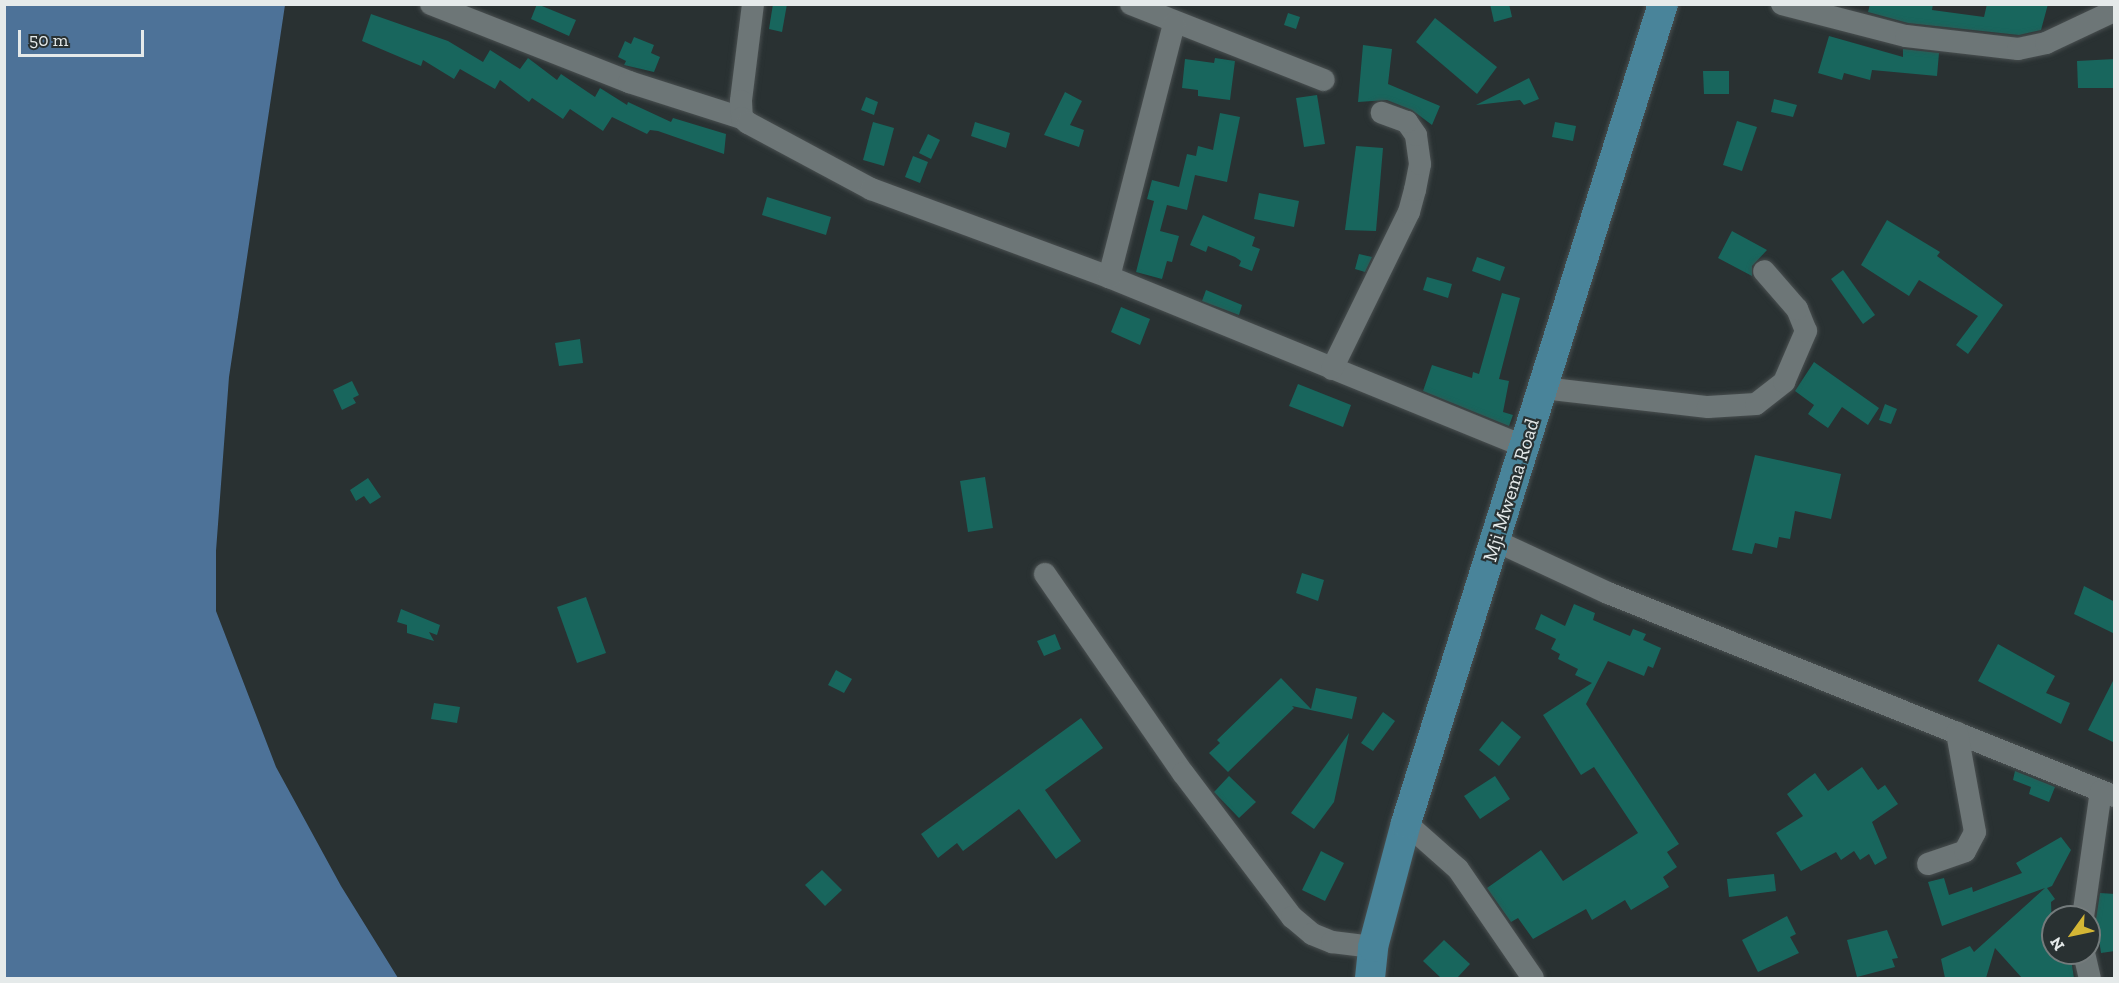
<!DOCTYPE html>
<style>
body{margin:0}
#map{position:relative;width:2119px;height:983px;overflow:hidden;background:#293132;font-family:"Zilla Slab",serif}
div>[style]{position:absolute}
[style*='--x']{left:calc(var(--x)*1px);top:calc(var(--y)*1px);width:calc(var(--w)*1px);rotate:calc(var(--a)*1deg)}
.water>*{inset:0;background:#4d7298}
.building>*{inset:0;background:#18665d}
.roads{filter:drop-shadow(0 0 2px #494f50) drop-shadow(0 0 2px #494f50)}
.minor>*{height:22px;margin:-11px;padding:0 11px;transform-origin:11px;border-radius:11px;background:#6d7677}
.major>*{height:30px;margin:-15px;padding:0 15px;transform-origin:15px;border-radius:15px;background:#49849a}
span{translate:-50% -50%;white-space:nowrap;text-align:center;line-height:1.15;-webkit-text-stroke:4.5px #293132;paint-order:stroke}
.street-label{font-size:20px;color:#e5eaea}
.frame{position:absolute;inset:0;border:6px solid #e5eaea;pointer-events:none}
.north{position:absolute;left:2041px;top:905px;width:60px;height:60px;box-sizing:border-box;background:#293132;border:2px solid #747b7c;border-radius:50%;rotate:237deg;font-size:16px;font-weight:700;line-height:24px;text-align:center;color:#e5eaea}
.north::after{content:'';display:block;margin:auto;width:21px;height:27px;background:#d4b635;clip-path:polygon(50% 0,100% 100%,50% 72%,0 100%)}
.scale{position:absolute;left:18px;top:30px;width:126px;height:27px;box-sizing:border-box;border:3px solid #e5eaea;border-top:0;padding-left:8px;font-size:18px;line-height:21px;white-space:nowrap;color:#e5eaea;-webkit-text-stroke:4px #293132;paint-order:stroke}
</style>
<div id="map">
<div class="water">
<div style="clip-path:polygon(5px 4px,285px 5px,229px 377px,216px 551px,216px 611px,276px 767px,341px 886px,398px 978px,5px 978px)"></div>
</div>
<div class="building">
<div style="clip-path:polygon(537px 4px,576px 20px,569px 36px,531px 19px)"></div>
<div style="clip-path:polygon(773px 4px,787px 4px,782px 32px,769px 29px)"></div>
<div style="clip-path:polygon(1490px 4px,1509px 4px,1512px 17px,1494px 22px)"></div>
<div style="clip-path:polygon(1870px 4px,1933px 4px,1932px 10px,1984px 17px,1987px 4px,2048px 4px,2041px 30px,2019px 35px,1908px 23px,1868px 12px)"></div>
<div style="clip-path:polygon(1288px 13px,1300px 17px,1296px 29px,1284px 25px)"></div>
<div style="clip-path:polygon(371px 14px,448px 41px,483px 62px,490px 50px,520px 69px,528px 58px,557px 80px,561px 74px,595px 97px,600px 88px,627px 105px,628px 102px,671px 122px,673px 118px,726px 134px,724px 154px,658px 131px,650px 130px,647px 134px,612px 117px,603px 131px,570px 109px,563px 119px,532px 98px,529px 102px,500px 80px,495px 89px,460px 69px,454px 79px,423px 60px,421px 66px,362px 41px)"></div>
<div style="clip-path:polygon(1435px 18px,1497px 67px,1477px 94px,1416px 42px)"></div>
<div style="clip-path:polygon(1829px 36px,1903px 57px,1903px 49px,1939px 53px,1937px 76px,1872px 70px,1870px 80px,1844px 73px,1842px 80px,1818px 73px)"></div>
<div style="clip-path:polygon(634px 37px,654px 45px,651px 53px,660px 57px,654px 72px,624px 65px,626px 61px,618px 57px,625px 41px,631px 44px)"></div>
<div style="clip-path:polygon(1363px 45px,1392px 49px,1388px 84px,1440px 106px,1432px 125px,1412px 110px,1387px 100px,1358px 102px)"></div>
<div style="clip-path:polygon(1215px 58px,1235px 61px,1230px 100px,1198px 96px,1198px 90px,1182px 88px,1185px 59px,1214px 63px)"></div>
<div style="clip-path:polygon(2115px 59px,2115px 88px,2078px 88px,2077px 61px)"></div>
<div style="clip-path:polygon(1703px 71px,1729px 71px,1729px 94px,1704px 94px)"></div>
<div style="clip-path:polygon(1529px 78px,1539px 99px,1524px 105px,1520px 100px,1476px 105px)"></div>
<div style="clip-path:polygon(1065px 92px,1082px 101px,1070px 125px,1084px 130px,1079px 147px,1044px 135px)"></div>
<div style="clip-path:polygon(1317px 95px,1325px 144px,1304px 147px,1296px 98px)"></div>
<div style="clip-path:polygon(866px 97px,878px 102px,874px 115px,861px 110px)"></div>
<div style="clip-path:polygon(1774px 99px,1797px 105px,1793px 117px,1771px 112px)"></div>
<div style="clip-path:polygon(1220px 113px,1240px 117px,1227px 182px,1195px 175px,1187px 210px,1167px 205px,1160px 231px,1179px 236px,1172px 262px,1167px 261px,1162px 279px,1136px 272px,1154px 201px,1147px 199px,1152px 180px,1179px 187px,1187px 154px,1196px 156px,1198px 146px,1213px 150px)"></div>
<div style="clip-path:polygon(1737px 121px,1757px 127px,1742px 171px,1723px 165px)"></div>
<div style="clip-path:polygon(873px 122px,894px 128px,884px 166px,863px 160px)"></div>
<div style="clip-path:polygon(975px 122px,1010px 133px,1006px 148px,971px 136px)"></div>
<div style="clip-path:polygon(1555px 122px,1576px 126px,1573px 141px,1552px 137px)"></div>
<div style="clip-path:polygon(928px 134px,940px 140px,931px 159px,919px 153px)"></div>
<div style="clip-path:polygon(1356px 146px,1383px 148px,1376px 231px,1345px 230px)"></div>
<div style="clip-path:polygon(913px 156px,928px 162px,920px 183px,905px 177px)"></div>
<div style="clip-path:polygon(1259px 193px,1299px 201px,1294px 227px,1254px 219px)"></div>
<div style="clip-path:polygon(767px 197px,831px 217px,826px 235px,762px 215px)"></div>
<div style="clip-path:polygon(1203px 215px,1255px 237px,1252px 246px,1260px 249px,1252px 271px,1239px 266px,1241px 261px,1235px 257px,1208px 246px,1206px 252px,1190px 245px)"></div>
<div style="clip-path:polygon(1887px 220px,1940px 252px,1937px 256px,2003px 305px,1968px 354px,1956px 345px,1978px 316px,1919px 280px,1909px 296px,1861px 265px)"></div>
<div style="clip-path:polygon(1732px 231px,1767px 250px,1752px 266px,1752px 276px,1718px 258px)"></div>
<div style="clip-path:polygon(1359px 254px,1372px 257px,1365px 272px,1355px 269px)"></div>
<div style="clip-path:polygon(1477px 257px,1505px 267px,1500px 281px,1472px 271px)"></div>
<div style="clip-path:polygon(1843px 270px,1875px 315px,1863px 324px,1831px 279px)"></div>
<div style="clip-path:polygon(1427px 277px,1452px 284px,1448px 298px,1423px 290px)"></div>
<div style="clip-path:polygon(1206px 290px,1242px 305px,1239px 315px,1202px 301px)"></div>
<div style="clip-path:polygon(1502px 293px,1520px 298px,1499px 379px,1509px 381px,1503px 412px,1513px 415px,1509px 426px,1423px 391px,1432px 365px,1472px 378px,1473px 372px,1479px 374px)"></div>
<div style="clip-path:polygon(1121px 307px,1150px 319px,1140px 345px,1111px 332px)"></div>
<div style="clip-path:polygon(580px 339px,583px 363px,559px 366px,555px 343px)"></div>
<div style="clip-path:polygon(1814px 362px,1879px 408px,1868px 425px,1842px 407px,1828px 428px,1808px 414px,1814px 405px,1795px 391px)"></div>
<div style="clip-path:polygon(352px 381px,359px 395px,353px 398px,356px 403px,342px 410px,333px 390px)"></div>
<div style="clip-path:polygon(1298px 384px,1351px 405px,1343px 427px,1289px 406px)"></div>
<div style="clip-path:polygon(1885px 404px,1897px 409px,1891px 424px,1879px 420px)"></div>
<div style="clip-path:polygon(1755px 455px,1841px 474px,1831px 519px,1795px 511px,1790px 539px,1779px 537px,1777px 548px,1755px 543px,1752px 554px,1732px 550px)"></div>
<div style="clip-path:polygon(985px 477px,993px 528px,968px 532px,960px 481px)"></div>
<div style="clip-path:polygon(368px 478px,381px 497px,370px 504px,364px 496px,356px 501px,350px 490px)"></div>
<div style="clip-path:polygon(1302px 573px,1324px 580px,1318px 601px,1296px 593px)"></div>
<div style="clip-path:polygon(2084px 586px,2115px 602px,2115px 634px,2074px 614px)"></div>
<div style="clip-path:polygon(586px 597px,606px 653px,577px 663px,557px 607px)"></div>
<div style="clip-path:polygon(1574px 604px,1595px 613px,1593px 620px,1630px 636px,1633px 629px,1646px 634px,1643px 640px,1661px 648px,1653px 668px,1648px 666px,1644px 676px,1608px 661px,1586px 704px,1679px 844px,1667px 852px,1677px 867px,1663px 877px,1669px 887px,1631px 910px,1625px 900px,1592px 920px,1586px 909px,1533px 939px,1518px 918px,1511px 922px,1487px 888px,1541px 850px,1563px 881px,1638px 833px,1594px 767px,1581px 775px,1543px 715px,1592px 683px,1575px 675px,1578px 669px,1558px 659px,1560px 654px,1551px 649px,1556px 639px,1535px 629px,1541px 614px,1565px 626px)"></div>
<div style="clip-path:polygon(401px 609px,440px 625px,437px 635px,429px 632px,434px 641px,407px 633px,407px 625px,397px 622px)"></div>
<div style="clip-path:polygon(1055px 634px,1061px 649px,1044px 656px,1037px 641px)"></div>
<div style="clip-path:polygon(1998px 644px,2055px 676px,2046px 693px,2070px 703px,2061px 724px,1978px 681px)"></div>
<div style="clip-path:polygon(836px 670px,852px 679px,844px 693px,828px 685px)"></div>
<div style="clip-path:polygon(2115px 677px,2115px 743px,2088px 730px)"></div>
<div style="clip-path:polygon(1281px 678px,1311px 709px,1316px 688px,1357px 697px,1352px 719px,1292px 706px,1294px 708px,1228px 772px,1209px 753px,1220px 743px,1217px 740px)"></div>
<div style="clip-path:polygon(434px 703px,460px 707px,457px 723px,431px 719px)"></div>
<div style="clip-path:polygon(1383px 712px,1395px 721px,1373px 751px,1361px 743px)"></div>
<div style="clip-path:polygon(1081px 718px,1103px 748px,1045px 790px,1081px 841px,1056px 859px,1019px 809px,963px 851px,957px 843px,938px 858px,921px 834px)"></div>
<div style="clip-path:polygon(1502px 721px,1521px 737px,1499px 766px,1479px 750px)"></div>
<div style="clip-path:polygon(1349px 733px,1334px 802px,1314px 829px,1291px 813px)"></div>
<div style="clip-path:polygon(1862px 767px,1878px 790px,1885px 785px,1898px 804px,1872px 822px,1887px 858px,1875px 865px,1869px 854px,1860px 860px,1854px 851px,1841px 860px,1836px 852px,1801px 871px,1776px 833px,1803px 816px,1787px 794px,1815px 773px,1828px 791px)"></div>
<div style="clip-path:polygon(2015px 771px,2055px 787px,2049px 802px,2029px 794px,2031px 787px,2013px 780px)"></div>
<div style="clip-path:polygon(1229px 776px,1256px 802px,1239px 818px,1214px 792px)"></div>
<div style="clip-path:polygon(1495px 776px,1510px 799px,1480px 819px,1464px 796px)"></div>
<div style="clip-path:polygon(2061px 837px,2071px 850px,2052px 886px,2047px 888px,2055px 899px,2051px 902px,2053px 953px,2070px 953px,2074px 978px,2022px 978px,1995px 948px,1986px 978px,1945px 978px,1941px 959px,1970px 946px,1974px 952px,2045px 888px,1942px 926px,1928px 882px,1944px 878px,1949px 895px,1972px 887px,1973px 892px,2022px 873px,2016px 863px)"></div>
<div style="clip-path:polygon(1321px 851px,1344px 863px,1325px 901px,1302px 890px)"></div>
<div style="clip-path:polygon(822px 870px,842px 890px,825px 906px,805px 885px)"></div>
<div style="clip-path:polygon(1774px 874px,1776px 891px,1729px 897px,1727px 879px)"></div>
<div style="clip-path:polygon(2100px 893px,2115px 894px,2115px 951px,2101px 953px,2096px 919px)"></div>
<div style="clip-path:polygon(1787px 916px,1796px 934px,1790px 937px,1799px 953px,1758px 972px,1742px 940px)"></div>
<div style="clip-path:polygon(1887px 930px,1898px 958px,1892px 959px,1895px 967px,1857px 977px,1847px 940px)"></div>
<div style="clip-path:polygon(1444px 940px,1470px 964px,1457px 978px,1441px 978px,1423px 961px)"></div>
</div>
<div class="roads">
<div class="minor">
<div style="--x:431;--y:4;--w:213;--a:21.5"></div>
<div style="--x:629;--y:82;--w:119;--a:17.7"></div>
<div style="--x:753;--y:4;--w:98;--a:97.1"></div>
<div style="--x:741;--y:101;--w:17;--a:87"></div>
<div style="--x:742;--y:118;--w:8;--a:40"></div>
<div style="--x:748;--y:123;--w:140;--a:28.2"></div>
<div style="--x:871;--y:189;--w:254;--a:20.3"></div>
<div style="--x:1109;--y:277;--w:447;--a:22.2"></div>
<div style="--x:1131;--y:4;--w:207;--a:21.5"></div>
<div style="--x:1782;--y:4;--w:128;--a:14.5"></div>
<div style="--x:1906;--y:36;--w:113;--a:6.6"></div>
<div style="--x:2018;--y:49;--w:29;--a:-12"></div>
<div style="--x:2046;--y:43;--w:75;--a:-25.2"></div>
<div style="--x:1109;--y:277;--w:261;--a:-75.6"></div>
<div style="--x:1332;--y:369;--w:175;--a:-63.9"></div>
<div style="--x:1409;--y:212;--w:23;--a:-75"></div>
<div style="--x:1415;--y:190;--w:26;--a:-79"></div>
<div style="--x:1420;--y:164;--w:29;--a:-98"></div>
<div style="--x:1416;--y:135;--w:16;--a:-125"></div>
<div style="--x:1407;--y:122;--w:27;--a:-160"></div>
<div style="--x:1543;--y:388;--w:166;--a:6.6"></div>
<div style="--x:1708;--y:407;--w:48;--a:-3.6"></div>
<div style="--x:1756;--y:404;--w:36;--a:-38"></div>
<div style="--x:1784;--y:382;--w:56;--a:-66.7"></div>
<div style="--x:1806;--y:331;--w:24;--a:-112"></div>
<div style="--x:1797;--y:309;--w:50;--a:-131"></div>
<div style="--x:1496;--y:541;--w:123;--a:24.9"></div>
<div style="--x:1608;--y:593;--w:545;--a:21.86"></div>
<div style="--x:1045;--y:574;--w:242;--a:55.3"></div>
<div style="--x:1183;--y:773;--w:181;--a:52.9"></div>
<div style="--x:1292;--y:917;--w:26;--a:40"></div>
<div style="--x:1312;--y:934;--w:22;--a:22"></div>
<div style="--x:1332;--y:942;--w:41;--a:7"></div>
<div style="--x:1406;--y:823;--w:69;--a:41.5"></div>
<div style="--x:1458;--y:869;--w:132;--a:55.5"></div>
<div style="--x:1928;--y:864;--w:39;--a:-19"></div>
<div style="--x:1965;--y:851;--w:21;--a:-62"></div>
<div style="--x:1975;--y:832;--w:101;--a:-100.3"></div>
<div style="--x:2083;--y:917;--w:127;--a:-81.9"></div>
<div style="--x:2084;--y:953;--w:26;--a:77"></div>
</div>
<div class="major">
<div style="--x:1370;--y:978;--w:31;--a:-84"></div>
<div style="--x:1373;--y:947;--w:128;--a:-75.1"></div>
<div style="--x:1406;--y:823;--w:858;--a:-72.58"></div>
</div>
</div>
<div class="street-label">
<span style="left:1511px;top:490px;rotate:-73deg">Mji Mwema Road</span>
</div>
<div class="frame"></div>
<div class="north">N</div>
<div class="scale">50 m</div>
</div>
